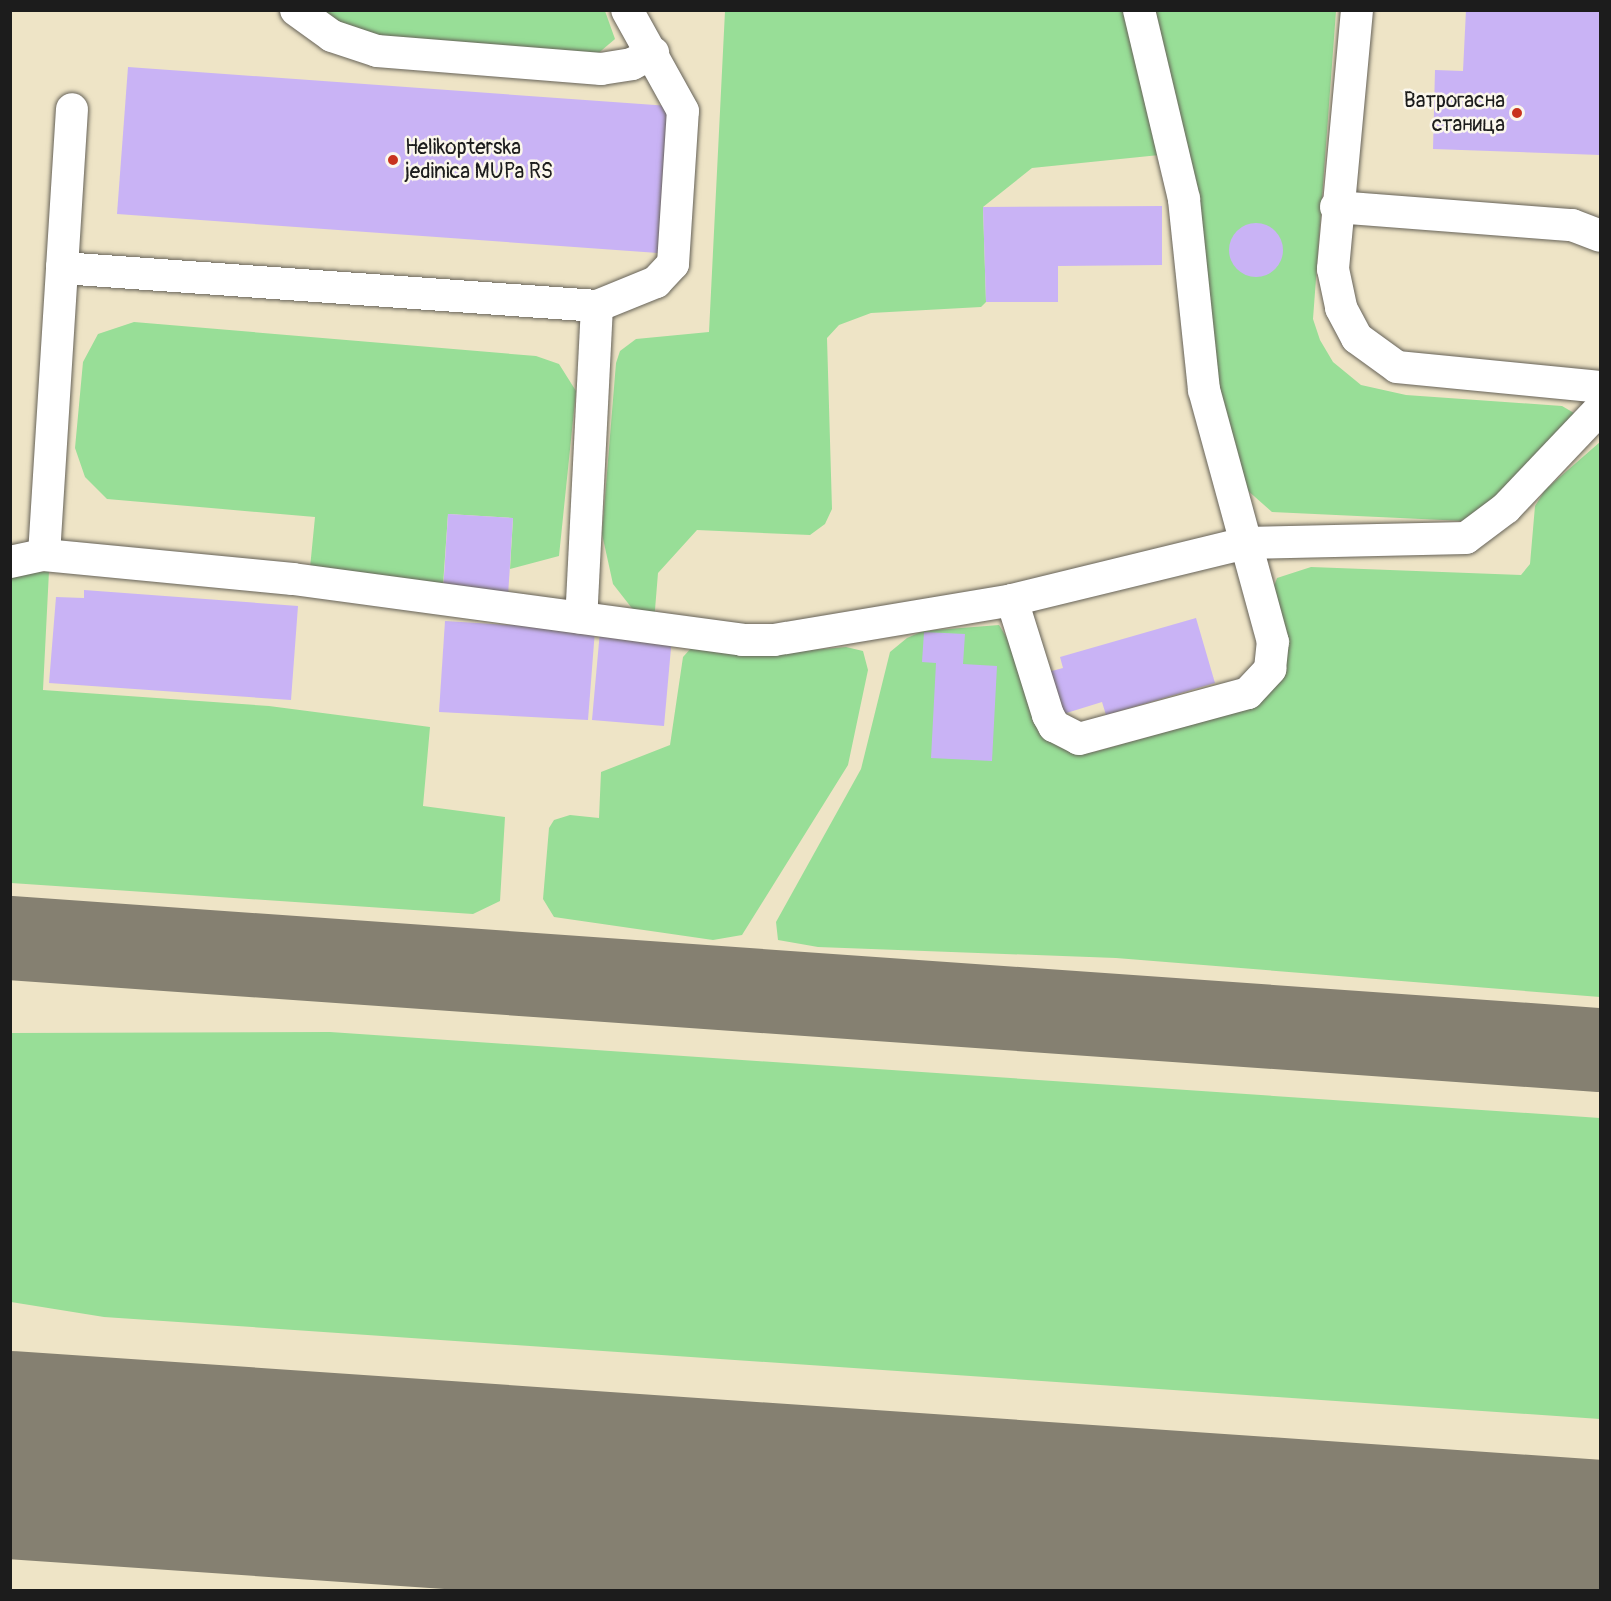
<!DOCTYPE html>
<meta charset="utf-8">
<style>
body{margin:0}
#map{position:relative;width:1611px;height:1601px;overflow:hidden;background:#eee4c6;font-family:Pangolin,sans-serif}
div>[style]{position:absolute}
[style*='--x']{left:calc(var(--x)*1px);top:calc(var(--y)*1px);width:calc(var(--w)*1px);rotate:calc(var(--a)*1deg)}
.green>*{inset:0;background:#98de97}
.taxiway>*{height:84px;margin:-42px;padding:0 42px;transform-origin:42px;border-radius:42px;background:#858071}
.runway>*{height:208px;margin:-104px;padding:0 104px;transform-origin:104px;border-radius:104px;background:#858071}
.building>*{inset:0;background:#c9b3f5}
.round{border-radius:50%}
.roads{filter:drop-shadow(0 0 2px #666258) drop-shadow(0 0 2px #666258)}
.minor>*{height:32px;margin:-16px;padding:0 16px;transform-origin:16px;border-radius:16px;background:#fff}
.dots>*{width:16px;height:16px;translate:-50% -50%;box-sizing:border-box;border:3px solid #fbf7ec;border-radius:50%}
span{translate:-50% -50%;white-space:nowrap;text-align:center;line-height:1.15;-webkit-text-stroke:5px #fbf7ec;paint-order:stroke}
.poi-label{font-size:21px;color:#1c1c1c}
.right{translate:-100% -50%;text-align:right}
.left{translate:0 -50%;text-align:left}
.frame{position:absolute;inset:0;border:12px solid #1c1c1c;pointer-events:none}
</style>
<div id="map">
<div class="green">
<div style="clip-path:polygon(314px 11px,605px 11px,615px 39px,595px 56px,382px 43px)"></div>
<div style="clip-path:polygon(725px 11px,1336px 11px,1313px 319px,1320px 340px,1333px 362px,1361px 385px,1406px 395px,1562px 406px,1574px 413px,1571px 420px,1496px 503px,1464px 521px,1272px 512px,1246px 489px,1219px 403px,1179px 153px,1032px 168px,983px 207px,986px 302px,981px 307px,871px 313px,839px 325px,827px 338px,832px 509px,825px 524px,810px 535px,697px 530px,658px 573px,654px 622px,638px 616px,613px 584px,602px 534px,616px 363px,620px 351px,636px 339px,709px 332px)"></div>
<div style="clip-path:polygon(134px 322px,536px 356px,559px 364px,576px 391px,559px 556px,510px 569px,513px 518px,448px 514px,443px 585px,310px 568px,315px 517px,107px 499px,85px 477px,75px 448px,83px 362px,98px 334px)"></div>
<div style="clip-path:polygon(1600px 442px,1600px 997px,1116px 958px,818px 947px,778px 940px,776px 922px,861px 769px,890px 652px,907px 638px,923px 631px,999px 625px,1077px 752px,1094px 752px,1237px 712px,1256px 705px,1280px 680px,1270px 597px,1277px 578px,1311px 567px,1521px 575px,1530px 564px,1535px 506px,1545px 490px)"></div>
<div style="clip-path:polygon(49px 571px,43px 690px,269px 706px,430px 727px,423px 806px,505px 817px,500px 901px,473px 914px,11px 883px,10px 575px)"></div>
<div style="clip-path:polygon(693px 646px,776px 653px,846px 647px,863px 651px,868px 670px,848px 765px,742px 935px,713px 940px,554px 917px,543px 899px,549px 828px,554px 820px,570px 815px,599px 818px,601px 772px,670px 745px,683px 657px)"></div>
<div style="clip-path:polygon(330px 1032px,1600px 1118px,1600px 1419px,104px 1317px,11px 1302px,11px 1033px)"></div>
</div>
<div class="taxiway">
<div style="--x:10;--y:938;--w:1594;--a:4.03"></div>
</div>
<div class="runway">
<div style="--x:10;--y:1455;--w:1594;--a:3.92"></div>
</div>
<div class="building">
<div style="clip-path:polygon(1466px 10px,1600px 10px,1600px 155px,1433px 149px,1435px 70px,1463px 71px)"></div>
<div style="clip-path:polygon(128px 67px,669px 106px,658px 253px,117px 214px)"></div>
<div style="clip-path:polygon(1162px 206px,1162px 265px,1058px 266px,1058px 302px,986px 302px,983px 207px)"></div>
<div class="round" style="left:1229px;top:223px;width:54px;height:54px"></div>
<div style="clip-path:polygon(448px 514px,513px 518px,508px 596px,443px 592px)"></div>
<div style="clip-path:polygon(84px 590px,298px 606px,291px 700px,49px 683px,56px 597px,84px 598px)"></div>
<div style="clip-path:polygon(1196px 618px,1215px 683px,1106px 715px,1102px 702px,1060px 715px,1048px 672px,1063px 668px,1060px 657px)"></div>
<div style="clip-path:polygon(445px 621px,595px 630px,588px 720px,439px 712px)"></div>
<div style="clip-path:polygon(600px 631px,672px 637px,664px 726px,592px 720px)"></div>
<div style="clip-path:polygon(924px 632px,965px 634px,963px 664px,997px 666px,992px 761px,931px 758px,936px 663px,922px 662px)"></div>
</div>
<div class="roads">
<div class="minor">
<div style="--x:296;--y:10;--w:44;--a:35.8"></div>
<div style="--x:332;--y:36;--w:47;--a:18.4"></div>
<div style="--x:377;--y:51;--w:225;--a:4.6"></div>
<div style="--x:601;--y:69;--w:31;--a:-9"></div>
<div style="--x:632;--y:64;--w:24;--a:-28"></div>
<div style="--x:1357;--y:10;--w:260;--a:95.3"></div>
<div style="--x:1333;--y:269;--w:40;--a:78"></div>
<div style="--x:1341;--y:308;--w:34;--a:62"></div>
<div style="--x:1357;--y:338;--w:49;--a:35.9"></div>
<div style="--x:1397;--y:367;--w:204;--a:5.6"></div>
<div style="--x:1336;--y:207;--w:237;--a:4.4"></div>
<div style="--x:1572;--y:225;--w:30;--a:21"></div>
<div style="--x:62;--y:268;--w:159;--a:-86.4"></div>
<div style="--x:597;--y:306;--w:64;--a:-22.1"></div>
<div style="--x:656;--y:282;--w:25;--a:-47"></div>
<div style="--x:673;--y:264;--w:153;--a:-86.3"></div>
<div style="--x:683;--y:111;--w:115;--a:-119"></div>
<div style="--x:44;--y:555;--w:288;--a:-86.4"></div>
<div style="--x:62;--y:268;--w:536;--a:4.06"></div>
<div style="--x:597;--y:306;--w:312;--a:92.9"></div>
<div style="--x:10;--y:562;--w:35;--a:-12"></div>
<div style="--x:44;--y:555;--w:250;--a:5.5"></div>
<div style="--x:293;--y:579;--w:453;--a:7.7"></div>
<div style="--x:742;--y:640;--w:32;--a:0"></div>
<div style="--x:774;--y:640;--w:241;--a:-9.5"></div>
<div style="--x:1012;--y:600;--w:241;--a:-13.7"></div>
<div style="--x:1246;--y:543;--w:220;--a:-1.3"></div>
<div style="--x:1466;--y:538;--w:50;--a:-36.9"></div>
<div style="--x:1506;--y:508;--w:137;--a:-46.5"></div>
<div style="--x:1012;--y:600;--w:121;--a:72.6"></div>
<div style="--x:1048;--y:715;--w:13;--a:61"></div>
<div style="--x:1054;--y:726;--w:28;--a:27"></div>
<div style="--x:1079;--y:739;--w:175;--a:-15.2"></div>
<div style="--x:1248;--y:693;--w:33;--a:-47"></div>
<div style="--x:1270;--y:669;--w:27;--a:-84"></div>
<div style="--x:1273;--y:642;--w:261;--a:-105.3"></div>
<div style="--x:1204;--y:390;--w:192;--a:-96"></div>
<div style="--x:1184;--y:199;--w:194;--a:-103.4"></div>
</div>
</div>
<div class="dots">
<div style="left:1517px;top:113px;background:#c8321e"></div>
<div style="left:393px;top:160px;background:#c8321e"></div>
</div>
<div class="poi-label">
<span class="right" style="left:1505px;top:113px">Ватрогасна<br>станица</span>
<span class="left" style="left:405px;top:160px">Helikopterska<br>jedinica MUPa RS</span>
</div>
<div class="frame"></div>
</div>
